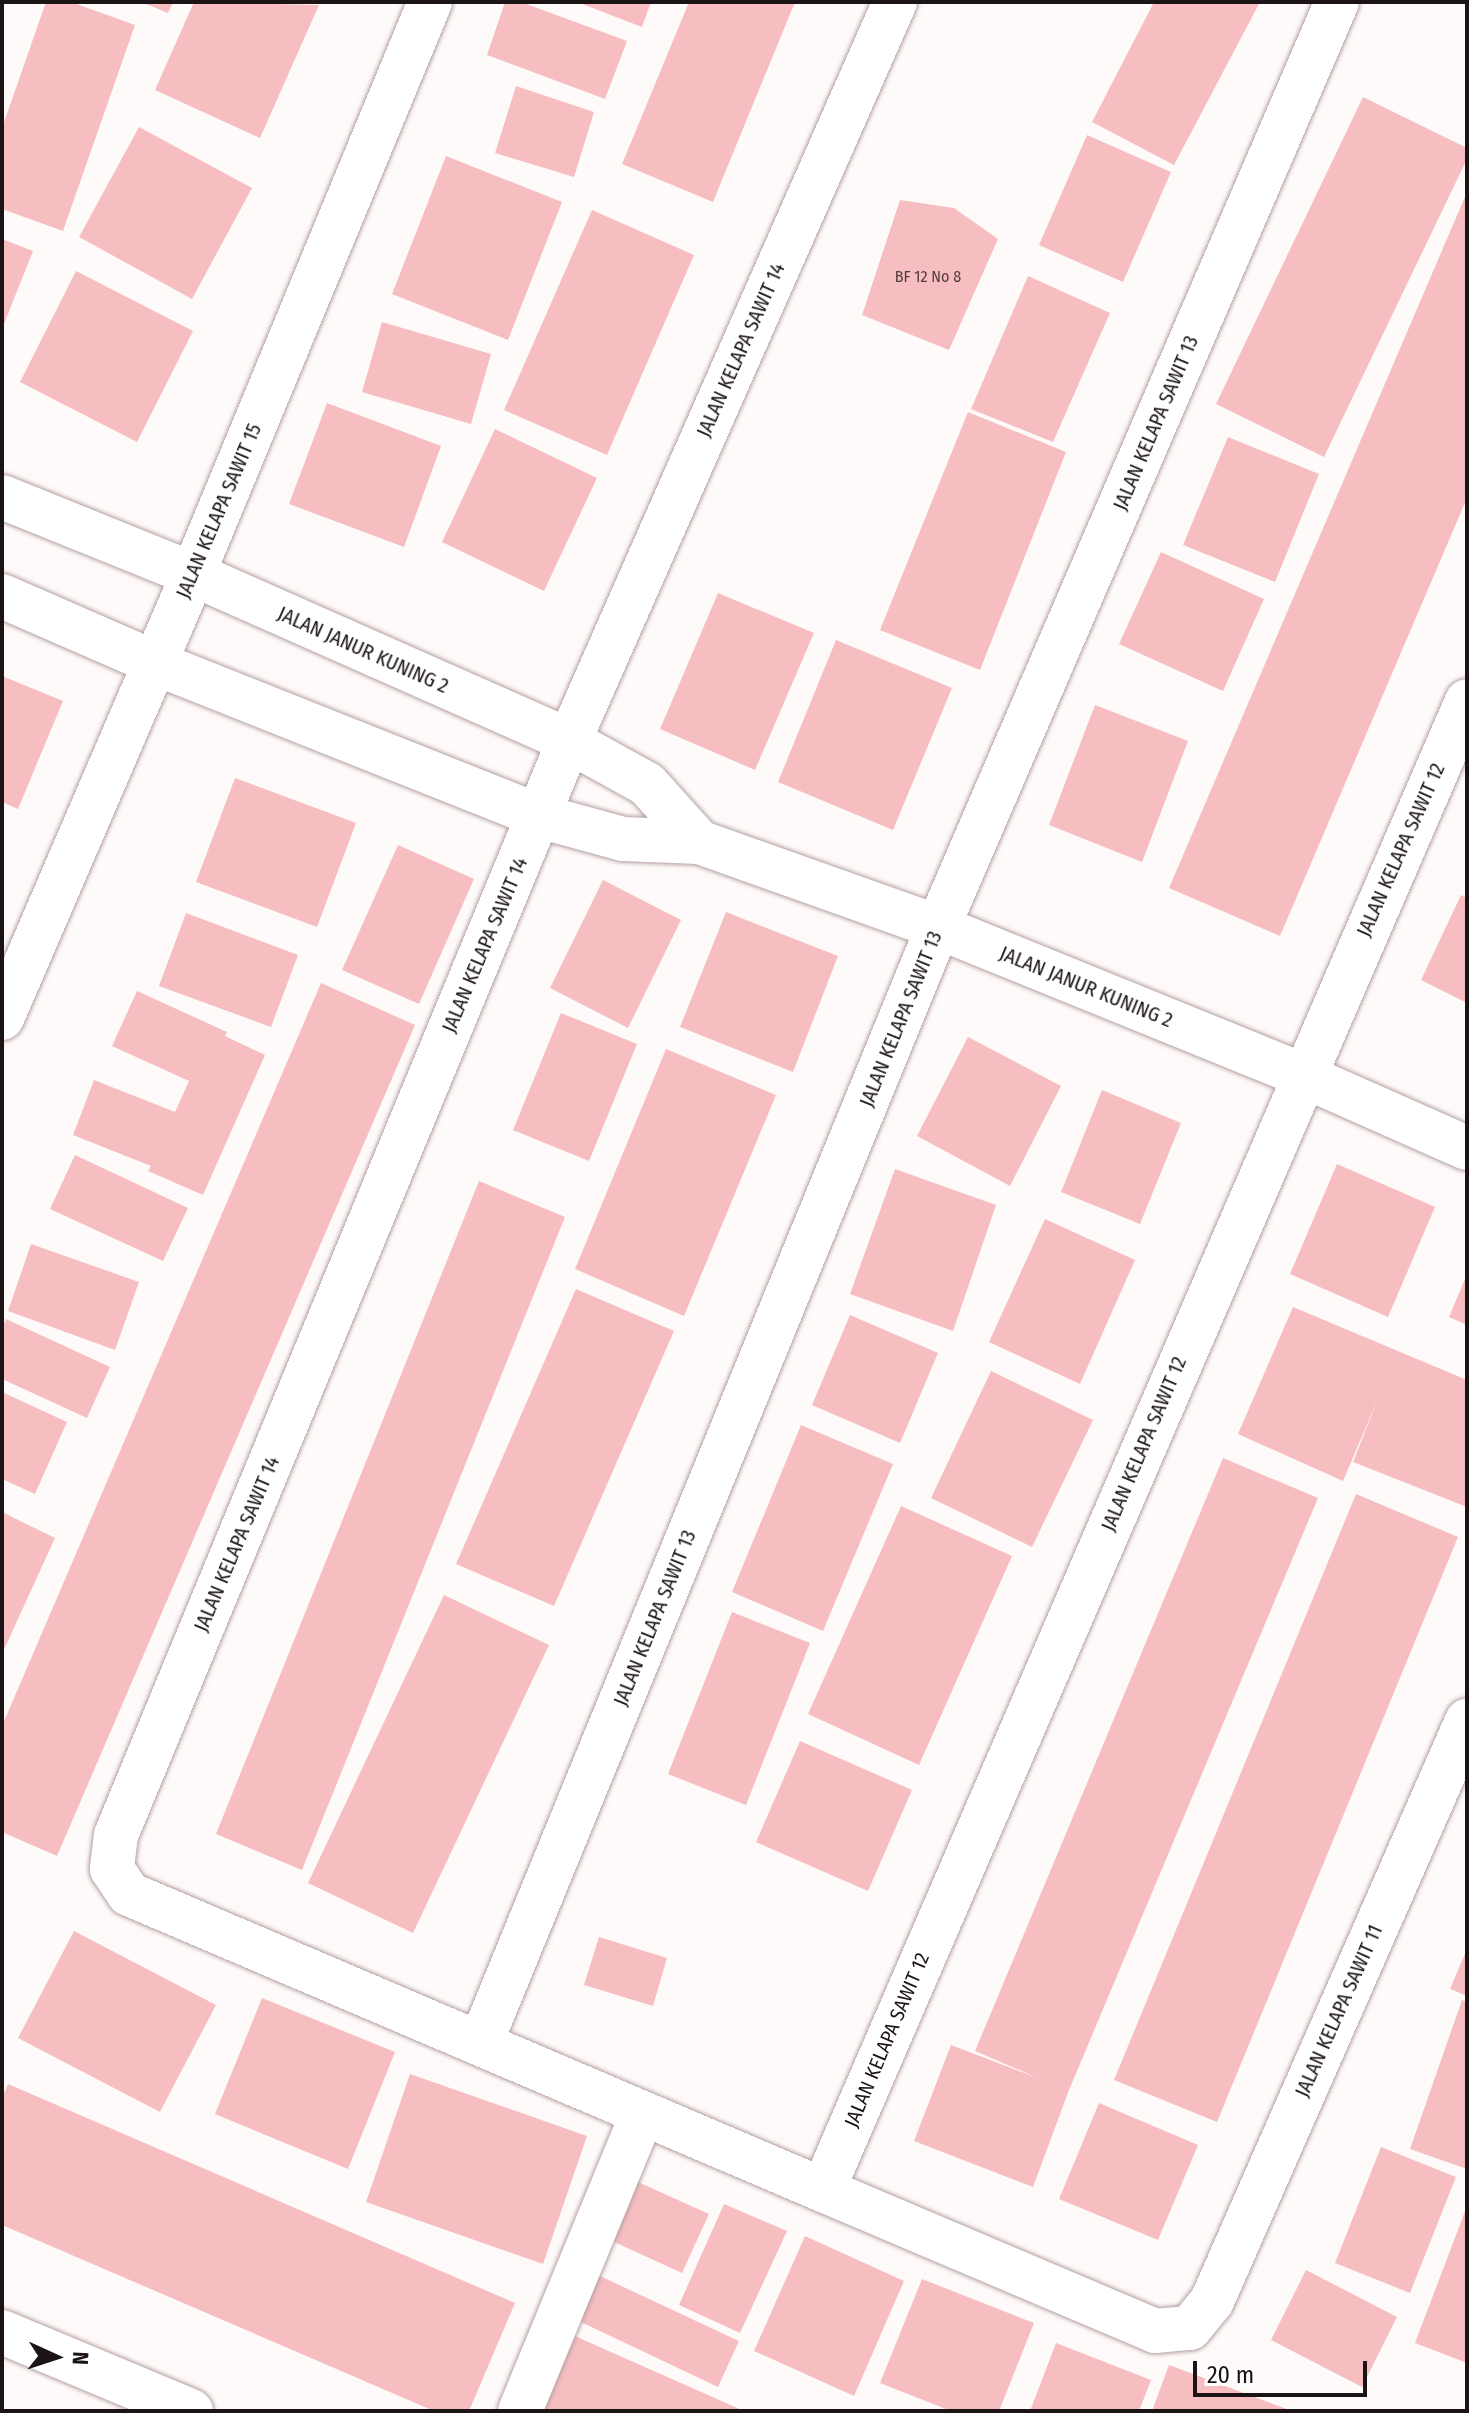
<!DOCTYPE html>
<style>
body{margin:0}
#map{position:relative;width:1469px;height:2413px;overflow:hidden;background:#fffafa;font-family:"Fira Sans Condensed",sans-serif}
div>[style]{position:absolute}
[style*='--x']{left:calc(var(--x)*1px);top:calc(var(--y)*1px);width:calc(var(--w)*1px);rotate:calc(var(--a)*1deg)}
.building>*{inset:0;background:#f7bec1}
.roads{filter:drop-shadow(0 0 2px #b5a0a1) drop-shadow(0 0 2px #b5a0a1)}
.minor>*{height:44px;margin:-22px;padding:0 22px;transform-origin:22px;border-radius:22px;background:#fff}
span{translate:-50% -50%;white-space:nowrap;text-align:center;line-height:1.15;-webkit-text-stroke:7px #fff;paint-order:stroke}
.number-label{font-size:16px;color:#533e3f}
.number-label span{-webkit-text-stroke-width:0}
.street-label{font-size:20px;color:#1c1414}
.frame{position:absolute;inset:0;border:4px solid #1c1414;pointer-events:none}
.north{position:absolute;left:16px;top:2317px;width:80px;height:80px;-webkit-text-stroke:6px #fff;paint-order:stroke;rotate:93deg;font-size:22px;font-weight:700;line-height:32px;text-align:center;color:#1c1414}
.north::after{content:'';display:block;margin:auto;width:28px;height:36px;background:#1c1414;clip-path:polygon(50% 0,100% 100%,50% 72%,0 100%)}
.scale{position:absolute;left:1193px;top:2361px;width:174px;height:36px;box-sizing:border-box;border:4px solid #1c1414;border-top:0;padding-left:10px;font-size:24px;line-height:28px;white-space:nowrap;color:#1c1414;-webkit-text-stroke:6px #fff;paint-order:stroke}
</style>
<div id="map">
<div class="building">
<div style="clip-path:polygon(46px 2px,71px 2px,135px 25px,63px 231px,2px 209px,2px 128px)"></div>
<div style="clip-path:polygon(141px 2px,173px 2px,168px 13px)"></div>
<div style="clip-path:polygon(194px 2px,319px 5px,260px 138px,155px 90px)"></div>
<div style="clip-path:polygon(505px 2px,521px 2px,627px 41px,605px 99px,487px 55px)"></div>
<div style="clip-path:polygon(577px 2px,651px 2px,642px 27px)"></div>
<div style="clip-path:polygon(689px 2px,795px 2px,713px 202px,622px 164px)"></div>
<div style="clip-path:polygon(1154px 2px,1260px 2px,1174px 165px,1092px 122px)"></div>
<div style="clip-path:polygon(516px 86px,594px 112px,574px 177px,495px 153px)"></div>
<div style="clip-path:polygon(1363px 97px,1467px 148px,1467px 159px,1324px 457px,1216px 404px)"></div>
<div style="clip-path:polygon(139px 127px,252px 188px,192px 299px,79px 237px)"></div>
<div style="clip-path:polygon(1087px 135px,1171px 172px,1123px 282px,1039px 245px)"></div>
<div style="clip-path:polygon(446px 156px,562px 202px,508px 340px,392px 294px)"></div>
<div style="clip-path:polygon(1467px 192px,1467px 498px,1280px 936px,1169px 888px)"></div>
<div style="clip-path:polygon(900px 200px,954px 208px,998px 239px,949px 350px,862px 315px)"></div>
<div style="clip-path:polygon(592px 210px,694px 255px,607px 455px,504px 410px)"></div>
<div style="clip-path:polygon(2px 239px,33px 251px,2px 329px)"></div>
<div style="clip-path:polygon(76px 271px,193px 331px,137px 442px,20px 382px)"></div>
<div style="clip-path:polygon(1028px 276px,1110px 313px,1053px 442px,971px 409px)"></div>
<div style="clip-path:polygon(382px 322px,491px 354px,471px 424px,362px 392px)"></div>
<div style="clip-path:polygon(327px 403px,441px 446px,404px 547px,289px 504px)"></div>
<div style="clip-path:polygon(968px 412px,1066px 452px,980px 670px,880px 630px)"></div>
<div style="clip-path:polygon(495px 429px,597px 478px,544px 591px,442px 542px)"></div>
<div style="clip-path:polygon(1228px 437px,1319px 474px,1275px 582px,1183px 545px)"></div>
<div style="clip-path:polygon(1161px 552px,1264px 599px,1223px 691px,1119px 644px)"></div>
<div style="clip-path:polygon(718px 593px,814px 633px,755px 770px,660px 729px)"></div>
<div style="clip-path:polygon(836px 640px,952px 688px,893px 830px,778px 782px)"></div>
<div style="clip-path:polygon(2px 676px,63px 701px,18px 809px,2px 802px)"></div>
<div style="clip-path:polygon(1095px 705px,1188px 741px,1142px 862px,1049px 825px)"></div>
<div style="clip-path:polygon(235px 778px,356px 823px,317px 927px,196px 882px)"></div>
<div style="clip-path:polygon(398px 845px,474px 879px,419px 1004px,342px 970px)"></div>
<div style="clip-path:polygon(603px 880px,681px 920px,628px 1028px,550px 988px)"></div>
<div style="clip-path:polygon(1461px 895px,1467px 898px,1467px 1003px,1421px 980px)"></div>
<div style="clip-path:polygon(726px 912px,838px 956px,793px 1072px,680px 1027px)"></div>
<div style="clip-path:polygon(186px 913px,298px 955px,271px 1027px,159px 986px)"></div>
<div style="clip-path:polygon(321px 983px,415px 1025px,57px 1856px,2px 1832px,2px 1726px)"></div>
<div style="clip-path:polygon(137px 991px,227px 1032px,225px 1036px,265px 1055px,203px 1195px,148px 1171px,151px 1166px,73px 1135px,94px 1080px,175px 1112px,189px 1081px,112px 1046px)"></div>
<div style="clip-path:polygon(561px 1013px,637px 1044px,589px 1161px,513px 1130px)"></div>
<div style="clip-path:polygon(968px 1037px,1061px 1086px,1010px 1186px,917px 1136px)"></div>
<div style="clip-path:polygon(666px 1049px,776px 1095px,684px 1316px,575px 1269px)"></div>
<div style="clip-path:polygon(1102px 1090px,1181px 1123px,1140px 1224px,1061px 1192px)"></div>
<div style="clip-path:polygon(75px 1155px,188px 1208px,163px 1261px,50px 1209px)"></div>
<div style="clip-path:polygon(1337px 1164px,1435px 1207px,1388px 1317px,1290px 1274px)"></div>
<div style="clip-path:polygon(895px 1169px,996px 1205px,953px 1331px,850px 1294px)"></div>
<div style="clip-path:polygon(479px 1181px,565px 1217px,302px 1870px,216px 1834px)"></div>
<div style="clip-path:polygon(1045px 1219px,1135px 1260px,1080px 1384px,989px 1342px)"></div>
<div style="clip-path:polygon(31px 1244px,139px 1282px,115px 1350px,8px 1311px)"></div>
<div style="clip-path:polygon(1467px 1274px,1467px 1325px,1449px 1317px)"></div>
<div style="clip-path:polygon(576px 1289px,674px 1331px,554px 1606px,456px 1564px)"></div>
<div style="clip-path:polygon(1293px 1307px,1467px 1380px,1467px 1507px,1353px 1462px,1378px 1399px,1343px 1481px,1238px 1434px)"></div>
<div style="clip-path:polygon(850px 1315px,938px 1353px,900px 1443px,812px 1405px)"></div>
<div style="clip-path:polygon(6px 1319px,110px 1367px,87px 1418px,2px 1379px,2px 1328px)"></div>
<div style="clip-path:polygon(991px 1371px,1093px 1420px,1032px 1547px,931px 1498px)"></div>
<div style="clip-path:polygon(2px 1392px,67px 1422px,35px 1494px,2px 1479px)"></div>
<div style="clip-path:polygon(801px 1425px,893px 1464px,823px 1631px,732px 1592px)"></div>
<div style="clip-path:polygon(1223px 1458px,1318px 1498px,1069px 2090px,1033px 2187px,914px 2141px,951px 2045px,1038px 2078px,975px 2051px)"></div>
<div style="clip-path:polygon(1356px 1494px,1458px 1537px,1217px 2122px,1114px 2080px)"></div>
<div style="clip-path:polygon(901px 1506px,1012px 1556px,919px 1765px,808px 1714px)"></div>
<div style="clip-path:polygon(2px 1512px,55px 1538px,2px 1654px)"></div>
<div style="clip-path:polygon(444px 1595px,549px 1645px,413px 1933px,308px 1883px)"></div>
<div style="clip-path:polygon(732px 1612px,810px 1643px,746px 1805px,668px 1774px)"></div>
<div style="clip-path:polygon(800px 1741px,912px 1790px,868px 1891px,756px 1842px)"></div>
<div style="clip-path:polygon(74px 1931px,216px 2005px,160px 2112px,18px 2038px)"></div>
<div style="clip-path:polygon(599px 1937px,667px 1958px,653px 2006px,584px 1985px)"></div>
<div style="clip-path:polygon(1467px 1949px,1467px 1996px,1450px 1989px)"></div>
<div style="clip-path:polygon(262px 1998px,395px 2052px,348px 2169px,215px 2114px)"></div>
<div style="clip-path:polygon(1462px 2000px,1467px 2002px,1467px 2169px,1410px 2149px)"></div>
<div style="clip-path:polygon(410px 2074px,587px 2136px,543px 2264px,366px 2202px)"></div>
<div style="clip-path:polygon(8px 2084px,515px 2303px,469px 2411px,434px 2411px,2px 2225px,2px 2098px)"></div>
<div style="clip-path:polygon(1099px 2103px,1198px 2145px,1158px 2240px,1059px 2199px)"></div>
<div style="clip-path:polygon(1381px 2147px,1456px 2177px,1410px 2293px,1335px 2263px)"></div>
<div style="clip-path:polygon(638px 2182px,709px 2214px,682px 2273px,612px 2241px)"></div>
<div style="clip-path:polygon(724px 2204px,787px 2231px,740px 2333px,679px 2305px)"></div>
<div style="clip-path:polygon(1467px 2206px,1467px 2363px,1415px 2343px)"></div>
<div style="clip-path:polygon(805px 2236px,904px 2281px,854px 2396px,754px 2351px)"></div>
<div style="clip-path:polygon(585px 2269px,739px 2341px,718px 2387px,564px 2314px)"></div>
<div style="clip-path:polygon(1306px 2270px,1397px 2317px,1362px 2387px,1271px 2340px)"></div>
<div style="clip-path:polygon(922px 2279px,1034px 2323px,999px 2411px,951px 2411px,880px 2383px)"></div>
<div style="clip-path:polygon(568px 2333px,708px 2395px,744px 2411px,534px 2411px)"></div>
<div style="clip-path:polygon(1056px 2343px,1151px 2380px,1139px 2411px,1030px 2411px)"></div>
<div style="clip-path:polygon(1169px 2365px,1292px 2411px,1152px 2411px)"></div>
</div>
<div class="roads">
<div class="minor">
<div style="--x:895;--y:2;--w:808;--a:113.8"></div>
<div style="--x:569;--y:741;--w:1184;--a:112.49"></div>
<div style="--x:116;--y:1835;--w:34;--a:97"></div>
<div style="--x:112;--y:1869;--w:30;--a:56"></div>
<div style="--x:129;--y:1894;--w:754;--a:23.1"></div>
<div style="--x:823;--y:2190;--w:361;--a:23"></div>
<div style="--x:1155;--y:2331;--w:35;--a:-5"></div>
<div style="--x:1190;--y:2328;--w:35;--a:-51"></div>
<div style="--x:1212;--y:2301;--w:634;--a:-66.27"></div>
<div style="--x:2;--y:497;--w:206;--a:22"></div>
<div style="--x:193;--y:574;--w:411;--a:23.9"></div>
<div style="--x:569;--y:741;--w:89;--a:28.9"></div>
<div style="--x:647;--y:784;--w:78;--a:48.1"></div>
<div style="--x:2;--y:596;--w:167;--a:23.6"></div>
<div style="--x:155;--y:663;--w:413;--a:21.7"></div>
<div style="--x:539;--y:816;--w:87;--a:15.3"></div>
<div style="--x:623;--y:839;--w:76;--a:2.3"></div>
<div style="--x:699;--y:842;--w:254;--a:19.6"></div>
<div style="--x:938;--y:927;--w:393;--a:22.1"></div>
<div style="--x:1302;--y:1075;--w:180;--a:23.9"></div>
<div style="--x:2;--y:1018;--w:483;--a:-66.7"></div>
<div style="--x:193;--y:574;--w:619;--a:-67.49"></div>
<div style="--x:481;--y:2042;--w:1205;--a:-67.71"></div>
<div style="--x:938;--y:927;--w:1007;--a:-66.67"></div>
<div style="--x:823;--y:2190;--w:1622;--a:-66.61"></div>
<div style="--x:2;--y:2332;--w:205;--a:22.7"></div>
<div style="--x:520;--y:2411;--w:322;--a:-67.6"></div>
</div>
</div>
<div class="number-label">
<span style="left:928px;top:277px">BF 12 No 8</span>
</div>
<div class="street-label">
<span style="left:741px;top:350px;rotate:-66deg">JALAN KELAPA SAWIT 14</span>
<span style="left:1156px;top:423px;rotate:-67deg">JALAN KELAPA SAWIT 13</span>
<span style="left:219px;top:511px;rotate:-67deg">JALAN KELAPA SAWIT 15</span>
<span style="left:363px;top:650px;rotate:24deg">JALAN JANUR KUNING 2</span>
<span style="left:1401px;top:850px;rotate:-66deg">JALAN KELAPA SAWIT 12</span>
<span style="left:485px;top:945px;rotate:-67deg">JALAN KELAPA SAWIT 14</span>
<span style="left:1086px;top:987px;rotate:22deg">JALAN JANUR KUNING 2</span>
<span style="left:901px;top:1019px;rotate:-68deg">JALAN KELAPA SAWIT 13</span>
<span style="left:1144px;top:1444px;rotate:-67deg">JALAN KELAPA SAWIT 12</span>
<span style="left:237px;top:1544px;rotate:-67deg">JALAN KELAPA SAWIT 14</span>
<span style="left:655px;top:1618px;rotate:-68deg">JALAN KELAPA SAWIT 13</span>
<span style="left:1339px;top:2011px;rotate:-66deg">JALAN KELAPA SAWIT 11</span>
<span style="left:887px;top:2040px;rotate:-67deg">JALAN KELAPA SAWIT 12</span>
</div>
<div class="frame"></div>
<div class="north">N</div>
<div class="scale">20 m</div>
</div>
